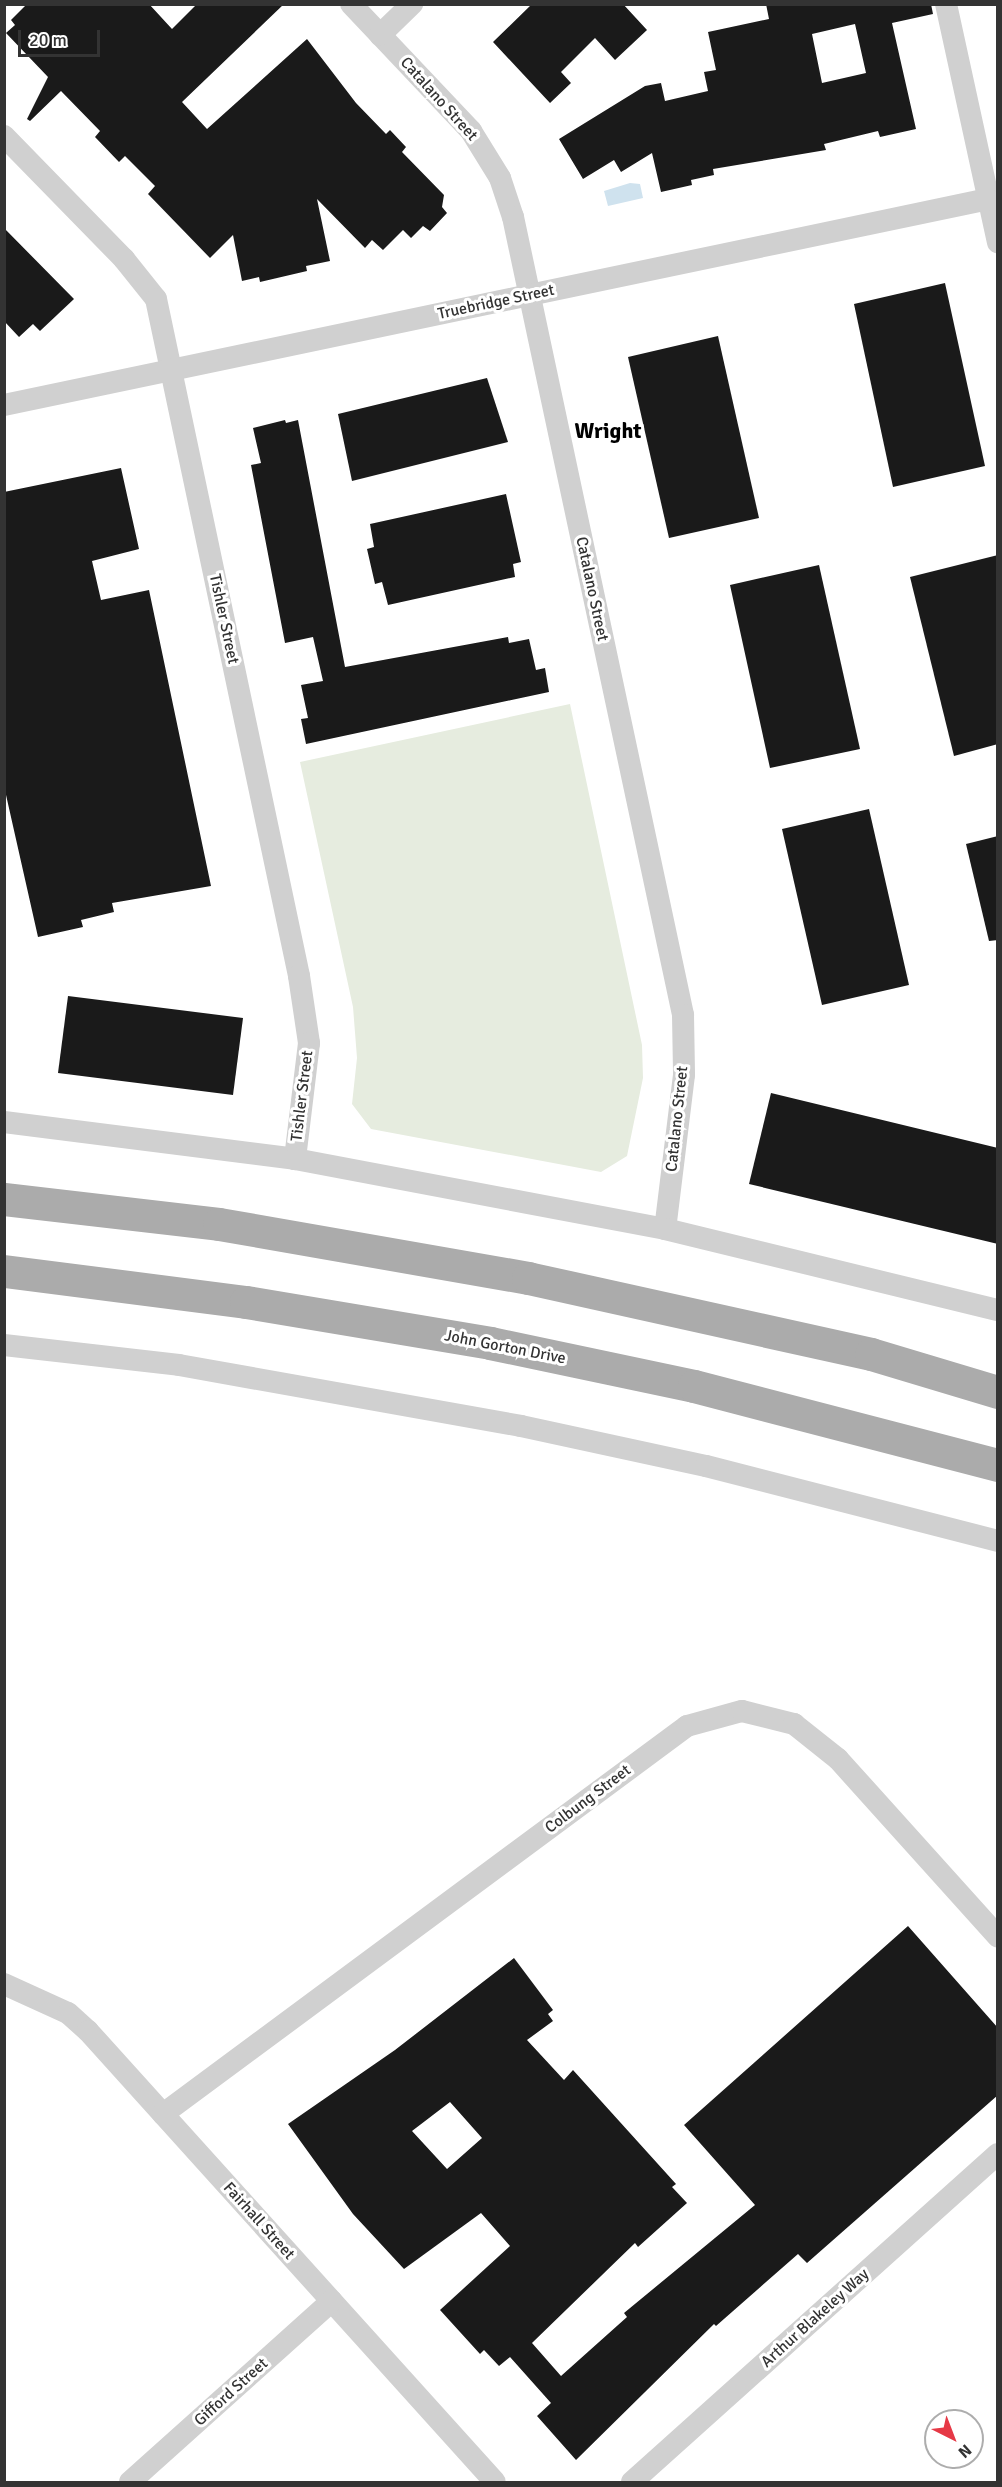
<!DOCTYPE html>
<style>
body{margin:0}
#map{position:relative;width:1002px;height:2487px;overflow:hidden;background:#fff;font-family:Signika,sans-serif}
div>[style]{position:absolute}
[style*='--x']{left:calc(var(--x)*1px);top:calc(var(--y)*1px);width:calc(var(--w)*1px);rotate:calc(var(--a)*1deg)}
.green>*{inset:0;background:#e6ecdf}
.water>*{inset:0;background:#cfe2ee}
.building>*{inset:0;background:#1a1a1a}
.street>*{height:22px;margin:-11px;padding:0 11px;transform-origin:11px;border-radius:11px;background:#d0d0d0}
.primary>*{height:33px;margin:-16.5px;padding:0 16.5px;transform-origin:16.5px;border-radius:16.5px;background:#ababab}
span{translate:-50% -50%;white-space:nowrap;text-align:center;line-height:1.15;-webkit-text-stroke:6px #fff;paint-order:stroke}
.street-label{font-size:16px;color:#333}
.district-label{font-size:22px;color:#000;font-weight:700}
.frame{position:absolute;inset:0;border:6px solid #333;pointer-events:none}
.north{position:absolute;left:924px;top:2409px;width:60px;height:60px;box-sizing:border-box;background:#fff;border:2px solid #adadad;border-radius:50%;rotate:138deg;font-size:16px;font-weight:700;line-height:24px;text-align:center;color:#333}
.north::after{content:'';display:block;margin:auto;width:21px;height:27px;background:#e63946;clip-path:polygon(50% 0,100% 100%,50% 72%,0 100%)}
.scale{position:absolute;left:18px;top:30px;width:82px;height:27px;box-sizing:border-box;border:3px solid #333;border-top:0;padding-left:8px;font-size:18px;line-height:21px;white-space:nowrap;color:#333;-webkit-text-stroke:4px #fff;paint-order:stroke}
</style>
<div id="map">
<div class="green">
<div style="clip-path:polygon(570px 704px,642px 1045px,643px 1078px,627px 1156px,601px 1172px,371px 1129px,352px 1104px,357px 1058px,353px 1007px,300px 762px)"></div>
</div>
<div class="water">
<div style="clip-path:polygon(630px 183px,640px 184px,643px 198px,608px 206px,604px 191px)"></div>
</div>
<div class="building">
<div style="clip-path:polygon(27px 4px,149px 4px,172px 29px,197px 4px,284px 4px,182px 102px,207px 129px,307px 39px,356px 103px,386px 134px,390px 130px,406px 147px,402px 152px,444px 195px,442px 207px,447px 213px,430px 231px,423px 226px,411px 238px,403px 230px,383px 250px,372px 240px,365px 248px,317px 199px,330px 261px,306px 266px,307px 271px,260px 282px,259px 277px,242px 281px,233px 235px,210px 258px,148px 194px,155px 186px,125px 156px,119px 162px,95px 137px,100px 131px,61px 91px,30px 121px,27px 119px,48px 77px,6px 33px,15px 25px,11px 20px)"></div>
<div style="clip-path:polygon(532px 4px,623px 4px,647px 30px,615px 60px,595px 38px,561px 72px,571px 83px,550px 103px,493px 42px)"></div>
<div style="clip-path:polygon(evenodd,766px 4px,931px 4px,933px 14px,892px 23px,916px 129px,880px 137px,878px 131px,824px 144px,826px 150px,713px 169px,714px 175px,691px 180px,692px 185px,661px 192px,652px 153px,621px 172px,614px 160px,583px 179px,559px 139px,645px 86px,661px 83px,665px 101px,708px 91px,704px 72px,716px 70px,708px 32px,769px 19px,766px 4px,855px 24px,866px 73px,822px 83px,812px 34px,855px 24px)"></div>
<div style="clip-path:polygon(4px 228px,74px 299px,40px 331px,33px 324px,19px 337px,4px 321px)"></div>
<div style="clip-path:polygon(945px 283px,985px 466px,893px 487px,854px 304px)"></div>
<div style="clip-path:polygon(718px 336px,759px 518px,669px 538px,628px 357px)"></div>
<div style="clip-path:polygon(487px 378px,508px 442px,352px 481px,338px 414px)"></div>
<div style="clip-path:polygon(285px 420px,286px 423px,298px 420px,345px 667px,508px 637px,509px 643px,529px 639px,536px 670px,545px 668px,549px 692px,306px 744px,301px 719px,308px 718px,301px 685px,323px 681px,313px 637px,285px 643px,251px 465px,261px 463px,253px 428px)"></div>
<div style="clip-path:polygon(121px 468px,139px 549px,92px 561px,101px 600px,149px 590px,211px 886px,112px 903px,114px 912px,81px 920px,83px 927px,38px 937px,4px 786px,4px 492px)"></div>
<div style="clip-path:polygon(506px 494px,521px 562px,513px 564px,515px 577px,388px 605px,382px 582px,375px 584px,367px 549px,374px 547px,370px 524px)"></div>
<div style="clip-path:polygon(998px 555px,998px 744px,954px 756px,910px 577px)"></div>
<div style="clip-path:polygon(819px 565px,860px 749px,770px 768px,730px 585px)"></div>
<div style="clip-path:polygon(869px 809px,909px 985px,822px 1005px,782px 829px)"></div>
<div style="clip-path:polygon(998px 836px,998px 940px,989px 941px,966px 844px)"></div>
<div style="clip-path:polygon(68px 996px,243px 1018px,233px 1095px,58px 1073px)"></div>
<div style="clip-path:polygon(771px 1093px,998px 1148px,998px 1244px,749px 1184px)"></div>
<div style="clip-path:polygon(evenodd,908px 1926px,998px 2028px,998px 2095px,807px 2263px,798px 2254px,716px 2326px,714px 2324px,576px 2460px,537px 2416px,551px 2403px,510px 2357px,499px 2366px,484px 2350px,480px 2354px,440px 2310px,510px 2246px,481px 2213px,404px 2269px,353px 2214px,288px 2124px,395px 2050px,514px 1958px,553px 2010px,548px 2014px,553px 2021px,527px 2040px,564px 2080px,573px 2070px,676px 2184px,672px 2187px,687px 2203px,638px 2247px,635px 2243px,532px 2343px,561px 2376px,627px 2317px,624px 2313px,755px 2205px,684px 2125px,908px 1926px,450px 2102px,482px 2138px,447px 2169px,412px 2131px,450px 2102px)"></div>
</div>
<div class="street">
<div style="--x:351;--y:4;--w:175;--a:46.6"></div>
<div style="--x:471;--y:131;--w:55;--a:58.3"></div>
<div style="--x:500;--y:178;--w:41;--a:71.6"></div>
<div style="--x:513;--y:217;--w:816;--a:77.97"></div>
<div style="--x:683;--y:1015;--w:60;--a:89"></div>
<div style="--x:684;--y:1075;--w:155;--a:97"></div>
<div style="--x:946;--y:4;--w:244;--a:77.7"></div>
<div style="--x:380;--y:35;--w:45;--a:-44.1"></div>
<div style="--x:4;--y:136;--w:172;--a:45.7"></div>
<div style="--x:124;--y:259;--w:51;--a:51.3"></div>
<div style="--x:156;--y:299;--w:692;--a:78.07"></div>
<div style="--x:299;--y:976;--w:68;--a:81.5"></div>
<div style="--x:309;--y:1043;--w:117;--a:96.9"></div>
<div style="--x:4;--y:405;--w:1005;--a:-11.82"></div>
<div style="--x:4;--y:1122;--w:293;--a:7.2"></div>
<div style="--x:295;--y:1159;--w:377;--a:10.7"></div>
<div style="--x:665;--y:1229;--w:343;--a:13.7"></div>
<div style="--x:4;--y:1345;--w:176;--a:6.5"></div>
<div style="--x:179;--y:1365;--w:347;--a:10.1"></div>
<div style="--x:521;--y:1426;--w:189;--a:12.2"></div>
<div style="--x:706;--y:1466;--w:301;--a:14.4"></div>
<div style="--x:4;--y:1984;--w:70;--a:24.4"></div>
<div style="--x:68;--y:2013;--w:27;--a:42"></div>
<div style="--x:88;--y:2031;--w:607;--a:47.94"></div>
<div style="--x:163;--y:2114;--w:652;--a:-36.52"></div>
<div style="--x:687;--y:1726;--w:57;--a:-15.3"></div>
<div style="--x:742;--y:1711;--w:54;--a:14"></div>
<div style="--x:794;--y:1724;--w:56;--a:38.5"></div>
<div style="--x:838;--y:1759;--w:239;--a:48"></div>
<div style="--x:130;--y:2482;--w:271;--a:-41.9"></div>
<div style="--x:632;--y:2482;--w:491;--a:-41.9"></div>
</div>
<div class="primary">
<div style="--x:4;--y:1199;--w:216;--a:6.6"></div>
<div style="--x:219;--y:1224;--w:314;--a:9.9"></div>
<div style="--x:528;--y:1278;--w:351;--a:12.5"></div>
<div style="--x:871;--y:1354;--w:133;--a:16.7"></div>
<div style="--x:4;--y:1271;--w:244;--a:7.3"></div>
<div style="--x:246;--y:1302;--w:247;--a:9.5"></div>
<div style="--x:490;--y:1343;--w:208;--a:11.9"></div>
<div style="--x:694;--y:1386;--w:314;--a:14.6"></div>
</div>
<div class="street-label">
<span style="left:439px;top:99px;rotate:48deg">Catalano Street</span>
<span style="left:496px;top:302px;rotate:-12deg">Truebridge Street</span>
<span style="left:592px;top:589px;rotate:78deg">Catalano Street</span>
<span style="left:224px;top:619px;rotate:78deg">Tishler Street</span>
<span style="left:302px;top:1096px;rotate:-83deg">Tishler Street</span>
<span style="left:677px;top:1119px;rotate:-84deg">Catalano Street</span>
<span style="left:505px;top:1347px;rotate:11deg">John Gorton Drive</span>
<span style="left:588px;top:1799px;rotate:-37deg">Colbung Street</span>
<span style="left:259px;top:2221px;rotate:48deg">Fairhall Street</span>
<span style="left:815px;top:2318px;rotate:-42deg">Arthur Blakeley Way</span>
<span style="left:231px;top:2392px;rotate:-42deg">Gifford Street</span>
</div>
<div class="district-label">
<span style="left:608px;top:431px">Wright</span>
</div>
<div class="frame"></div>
<div class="north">N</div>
<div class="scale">20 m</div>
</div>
